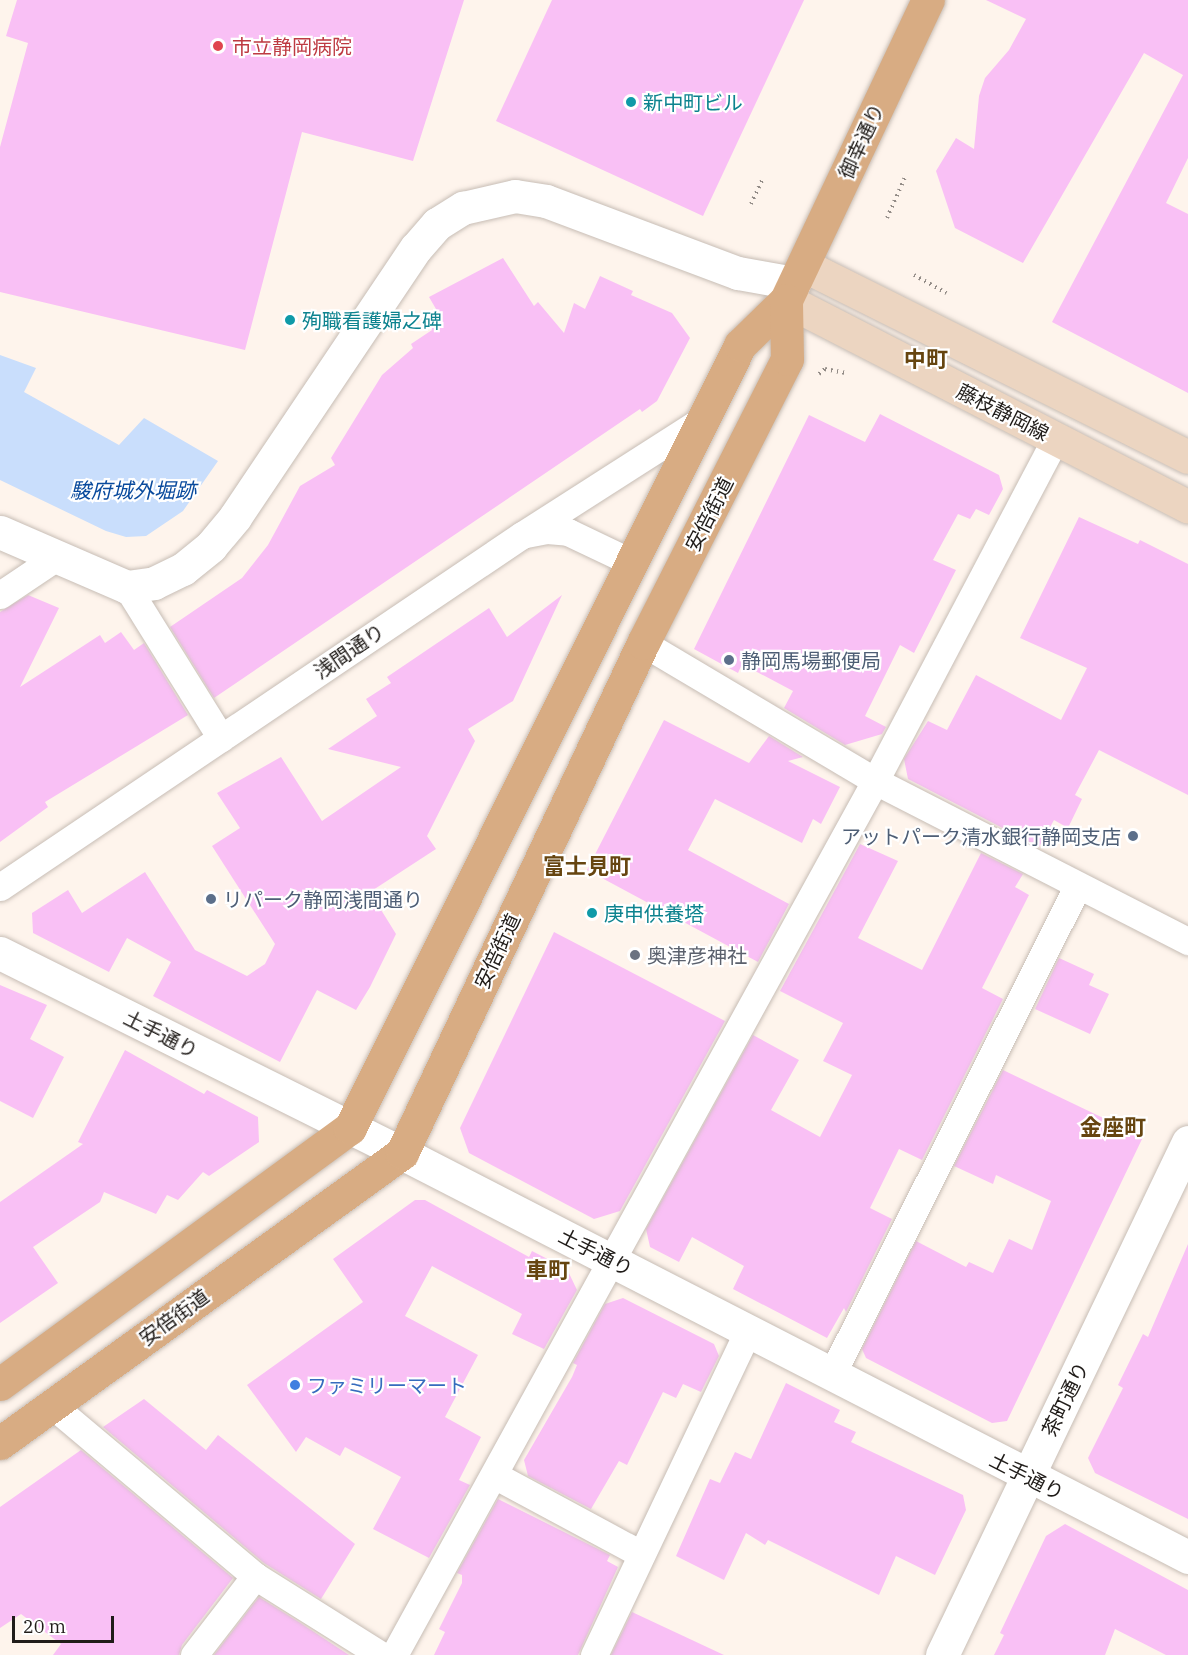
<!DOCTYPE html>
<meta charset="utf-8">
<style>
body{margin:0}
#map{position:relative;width:1188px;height:1655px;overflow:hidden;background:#fef4ec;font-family:"IBM Plex Serif","Noto Sans JP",serif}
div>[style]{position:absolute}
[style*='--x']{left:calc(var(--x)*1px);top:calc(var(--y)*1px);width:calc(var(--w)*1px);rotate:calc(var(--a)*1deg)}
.water>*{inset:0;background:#c9defc}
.building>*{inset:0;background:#f9c0f5}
.path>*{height:4px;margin-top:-2px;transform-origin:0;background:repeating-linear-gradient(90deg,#928b86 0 1.5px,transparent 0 6px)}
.roads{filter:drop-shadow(0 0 2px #c7bdb5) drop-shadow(0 0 2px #c7bdb5)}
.minor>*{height:27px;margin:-13.5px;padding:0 13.5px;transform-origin:13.5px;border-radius:13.5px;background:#fff}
.tertiary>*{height:33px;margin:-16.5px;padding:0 16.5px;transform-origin:16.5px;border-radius:16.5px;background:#fff}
.secondary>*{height:33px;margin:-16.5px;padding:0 16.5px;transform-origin:16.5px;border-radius:16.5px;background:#ecd5c1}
.primary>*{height:33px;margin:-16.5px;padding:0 16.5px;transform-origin:16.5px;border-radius:16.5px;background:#d8ac83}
.dots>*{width:16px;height:16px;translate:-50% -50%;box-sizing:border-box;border:3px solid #fff;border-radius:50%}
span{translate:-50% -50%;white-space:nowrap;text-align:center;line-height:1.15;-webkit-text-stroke:4.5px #fff;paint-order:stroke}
.health-label{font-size:20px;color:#be3a42}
.left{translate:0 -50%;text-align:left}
.culture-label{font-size:20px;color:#0d838f}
.street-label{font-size:20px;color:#201c19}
.service-label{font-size:20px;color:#4e5e75}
.right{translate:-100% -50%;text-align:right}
.worship-label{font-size:20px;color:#5b616d}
.shop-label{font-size:20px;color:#366cbe}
.water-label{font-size:21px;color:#094a9d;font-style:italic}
.quarter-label{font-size:22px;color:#664510;font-weight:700}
.scale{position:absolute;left:12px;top:1616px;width:102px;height:27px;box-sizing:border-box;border:3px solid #201c19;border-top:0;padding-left:8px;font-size:18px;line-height:21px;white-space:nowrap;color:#201c19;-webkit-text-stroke:4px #fff;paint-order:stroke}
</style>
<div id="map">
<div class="water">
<div style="clip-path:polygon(0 355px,36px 368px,24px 392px,119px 445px,144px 418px,218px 461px,183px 511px,146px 536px,126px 537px,106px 531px,0 480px)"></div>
</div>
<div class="building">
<div style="clip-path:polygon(17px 0,464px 0,413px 161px,302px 132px,245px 350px,0 292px,0 147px,28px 43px,6px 36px)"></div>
<div style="clip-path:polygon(552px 0,804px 0,703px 216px,496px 121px)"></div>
<div style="clip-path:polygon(986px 0,1188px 0,1188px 158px,1166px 203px,1188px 214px,1188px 393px,1052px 322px,1183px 75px,1144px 53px,1023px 263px,955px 228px,936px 171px,956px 138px,974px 149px,979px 96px,985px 78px,1009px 50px,1026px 19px)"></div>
<div style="clip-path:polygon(503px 258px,534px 306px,538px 302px,564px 333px,574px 303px,585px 309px,600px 276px,633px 291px,631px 295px,672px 313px,690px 338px,657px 401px,642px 412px,640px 409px,214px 698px,170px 627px,242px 578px,268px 545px,300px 486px,335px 465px,331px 458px,382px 375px,413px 348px,411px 344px,432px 330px,424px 320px,436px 309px,429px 297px)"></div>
<div style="clip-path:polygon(880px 414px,999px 475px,1003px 489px,989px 515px,976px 509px,970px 519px,958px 514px,933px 560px,956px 570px,914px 653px,900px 645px,865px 716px,886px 727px,882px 734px,845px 745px,784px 708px,793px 691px,742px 664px,738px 673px,694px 649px,809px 415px,865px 442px)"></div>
<div style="clip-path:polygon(1079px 517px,1138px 544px,1140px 540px,1188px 564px,1188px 795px,1099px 750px,1075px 795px,1082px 799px,1068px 828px,1054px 820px,1039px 847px,908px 779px,904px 759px,928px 721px,947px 730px,976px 675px,1061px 720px,1087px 668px,1020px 638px)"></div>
<div style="clip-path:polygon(28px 595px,59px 608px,20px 687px,100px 635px,105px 643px,121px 632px,134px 650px,144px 643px,188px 715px,45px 802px,48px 807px,0 842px,0 612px)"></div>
<div style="clip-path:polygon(562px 595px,513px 701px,468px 729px,475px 741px,427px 836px,436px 849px,370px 892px,396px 934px,370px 987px,356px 1010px,317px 990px,280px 1062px,153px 996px,171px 962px,127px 938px,109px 972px,33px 933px,32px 913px,68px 890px,82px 913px,145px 872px,195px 950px,247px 976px,265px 964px,275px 944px,212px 846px,240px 828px,217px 793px,281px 757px,322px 821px,401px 767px,328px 749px,377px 716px,366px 699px,391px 683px,387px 677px,489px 608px,507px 637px)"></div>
<div style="clip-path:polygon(664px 720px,749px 763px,769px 736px,803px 757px,788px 761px,840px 787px,821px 824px,813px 819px,802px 843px,715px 799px,688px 850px,789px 904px,758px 962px,587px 870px)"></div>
<div style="clip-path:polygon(860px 844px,898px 861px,858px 938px,922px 970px,981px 853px,1023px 874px,1015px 887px,1029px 895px,982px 988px,1003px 999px,922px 1160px,899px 1149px,870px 1208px,892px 1219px,846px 1312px,844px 1308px,827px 1338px,733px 1289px,744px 1266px,692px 1237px,679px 1262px,650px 1247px,646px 1229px,753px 1035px,799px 1060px,771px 1110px,820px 1137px,852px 1075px,823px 1061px,843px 1023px,780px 991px)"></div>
<div style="clip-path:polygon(554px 932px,725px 1021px,620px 1211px,594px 1219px,469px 1153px,460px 1128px)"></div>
<div style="clip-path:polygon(1059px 958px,1094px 974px,1089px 985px,1109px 994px,1090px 1034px,1035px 1009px)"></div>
<div style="clip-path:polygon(0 985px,47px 1005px,30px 1039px,64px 1057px,33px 1118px,0 1101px)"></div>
<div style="clip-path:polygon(125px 1050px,204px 1094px,207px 1090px,258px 1117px,259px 1142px,209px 1176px,203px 1172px,178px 1200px,167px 1195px,156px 1214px,104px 1192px,100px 1202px,33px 1247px,58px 1283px,0 1323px,0 1202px,83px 1144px,78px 1142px)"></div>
<div style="clip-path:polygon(1003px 1070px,1143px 1137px,1007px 1421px,992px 1423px,866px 1358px,862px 1349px,916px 1241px,966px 1267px,969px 1262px,993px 1273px,1009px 1239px,1032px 1250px,1051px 1201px,996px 1175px,993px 1184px,954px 1166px)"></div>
<div style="clip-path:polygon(415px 1200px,425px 1200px,529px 1257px,532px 1251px,567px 1269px,577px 1290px,544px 1349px,512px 1334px,522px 1314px,432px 1266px,405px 1316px,478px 1355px,445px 1417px,481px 1437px,459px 1480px,470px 1485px,429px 1558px,373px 1529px,401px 1477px,345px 1447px,340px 1456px,306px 1437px,296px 1452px,247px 1385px,363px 1302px,333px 1259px)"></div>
<div style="clip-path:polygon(1188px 1244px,1188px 1519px,1095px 1473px,1088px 1458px,1123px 1388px,1118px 1385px,1143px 1334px,1148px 1337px)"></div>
<div style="clip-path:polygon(623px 1298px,714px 1344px,719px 1356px,701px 1392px,683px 1384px,676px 1398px,663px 1392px,627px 1465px,619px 1461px,591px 1509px,528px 1476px,524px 1460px,572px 1377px,577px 1365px,573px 1363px,605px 1304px)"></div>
<div style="clip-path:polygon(786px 1383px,840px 1410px,834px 1422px,856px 1432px,851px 1442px,963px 1495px,966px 1510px,935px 1575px,896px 1556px,879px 1595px,768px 1540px,765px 1545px,746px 1533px,724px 1580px,676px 1556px,710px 1479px,720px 1483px,735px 1452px,751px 1459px)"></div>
<div style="clip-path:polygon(144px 1399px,206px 1450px,218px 1435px,355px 1544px,321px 1599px,264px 1563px,103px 1427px)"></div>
<div style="clip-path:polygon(81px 1450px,233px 1578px,182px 1645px,179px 1655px,53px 1655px,61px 1644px,21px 1614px,0 1628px,0 1507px)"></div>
<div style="clip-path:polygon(498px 1499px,610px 1555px,607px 1561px,618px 1567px,578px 1655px,434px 1655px,445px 1632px,439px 1629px,462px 1583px,462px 1575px,457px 1573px)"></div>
<div style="clip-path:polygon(1065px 1524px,1188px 1590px,1188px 1655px,1166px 1655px,1115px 1629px,1105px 1655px,994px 1655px,1004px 1635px,1000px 1633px,1046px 1536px)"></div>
<div style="clip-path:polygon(259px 1597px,302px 1624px,349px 1655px,214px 1655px)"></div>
<div style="clip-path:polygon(632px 1612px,724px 1655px,611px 1655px)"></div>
</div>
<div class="path">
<div style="--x:751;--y:204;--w:29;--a:-65"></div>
<div style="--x:887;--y:218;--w:47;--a:-66.2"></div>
<div style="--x:914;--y:275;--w:37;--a:29"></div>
<div style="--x:819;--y:374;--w:8;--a:-40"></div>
<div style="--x:825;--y:369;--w:21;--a:11"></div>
</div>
<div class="roads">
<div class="minor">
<div style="--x:526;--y:534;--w:21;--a:-11"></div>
<div style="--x:547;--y:530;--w:21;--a:5"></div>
<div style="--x:568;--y:532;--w:70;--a:25.5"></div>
<div style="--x:127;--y:587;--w:178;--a:58.1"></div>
<div style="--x:0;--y:595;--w:66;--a:-33.9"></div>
<div style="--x:643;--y:643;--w:270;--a:30.7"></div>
<div style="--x:875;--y:781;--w:352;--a:27.1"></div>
<div style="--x:0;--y:887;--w:630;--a:-33.99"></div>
<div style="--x:522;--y:535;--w:214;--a:-32.6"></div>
<div style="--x:832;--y:1374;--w:547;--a:-63.29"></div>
<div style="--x:52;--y:1405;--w:265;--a:40.1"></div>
<div style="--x:255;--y:1576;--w:149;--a:32.1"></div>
<div style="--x:496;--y:1476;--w:165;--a:28.3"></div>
<div style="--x:194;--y:1655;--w:100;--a:-52.3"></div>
<div style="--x:394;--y:1655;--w:998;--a:-61.17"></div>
<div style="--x:875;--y:781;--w:386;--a:-62.2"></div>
<div style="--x:594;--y:1655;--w:359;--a:-64.6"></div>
</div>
<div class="tertiary">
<div style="--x:0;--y:532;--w:138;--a:23.4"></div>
<div style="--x:127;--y:587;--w:27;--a:-8"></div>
<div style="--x:154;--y:583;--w:32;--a:-26"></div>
<div style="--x:183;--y:569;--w:36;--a:-39"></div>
<div style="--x:211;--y:546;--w:38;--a:-50"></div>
<div style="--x:235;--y:517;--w:324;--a:-56.1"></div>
<div style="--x:416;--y:248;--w:32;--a:-49"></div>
<div style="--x:437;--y:224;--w:31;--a:-32"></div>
<div style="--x:463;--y:208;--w:53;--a:-13"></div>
<div style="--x:515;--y:196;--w:31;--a:9"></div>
<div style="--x:546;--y:201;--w:205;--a:20.6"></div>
<div style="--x:738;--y:273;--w:57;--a:10.1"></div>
<div style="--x:0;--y:953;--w:449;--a:26.5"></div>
<div style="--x:402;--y:1153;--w:884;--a:27.2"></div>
<div style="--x:942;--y:1655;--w:569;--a:-64.38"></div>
</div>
<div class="secondary">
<div style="--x:803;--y:265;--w:430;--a:26.5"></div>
<div style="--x:786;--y:300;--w:452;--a:27.2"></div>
</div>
<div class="primary">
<div style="--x:0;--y:1384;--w:434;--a:-36.2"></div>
<div style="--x:350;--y:1128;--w:875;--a:-63.52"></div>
<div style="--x:740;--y:345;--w:64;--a:-44.4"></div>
<div style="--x:786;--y:300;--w:332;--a:-64.7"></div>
<div style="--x:0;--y:1443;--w:496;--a:-35.8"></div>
<div style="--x:402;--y:1153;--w:564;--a:-64.71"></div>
<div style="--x:643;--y:643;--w:318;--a:-63.1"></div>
<div style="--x:787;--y:359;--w:59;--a:-91"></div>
</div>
</div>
<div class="dots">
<div style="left:218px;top:46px;background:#e0444e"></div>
<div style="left:631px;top:102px;background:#0f9aa8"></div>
<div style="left:290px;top:320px;background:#0f9aa8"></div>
<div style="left:729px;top:660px;background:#5c6f8a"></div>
<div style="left:1133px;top:836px;background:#5c6f8a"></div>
<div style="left:211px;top:899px;background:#5c6f8a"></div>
<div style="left:592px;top:913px;background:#0f9aa8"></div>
<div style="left:635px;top:955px;background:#6b7280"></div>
<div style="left:295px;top:1385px;background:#3f7fe0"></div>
</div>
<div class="health-label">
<span class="left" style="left:232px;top:46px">市立静岡病院</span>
</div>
<div class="culture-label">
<span class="left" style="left:643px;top:102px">新中町ビル</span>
<span class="left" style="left:302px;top:320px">殉職看護婦之碑</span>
<span class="left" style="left:604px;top:913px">庚申供養塔</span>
</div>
<div class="street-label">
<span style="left:861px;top:141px;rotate:-65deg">御幸通り</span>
<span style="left:1003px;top:412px;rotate:27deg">藤枝静岡線</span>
<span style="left:709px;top:514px;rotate:-63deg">安倍街道</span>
<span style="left:349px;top:651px;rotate:-34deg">浅間通り</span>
<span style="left:497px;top:951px;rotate:-65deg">安倍街道</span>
<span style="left:161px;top:1034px;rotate:27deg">土手通り</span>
<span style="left:596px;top:1252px;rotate:27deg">土手通り</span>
<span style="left:174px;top:1317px;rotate:-36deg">安倍街道</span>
<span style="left:1065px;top:1399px;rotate:-64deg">茶町通り</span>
<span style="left:1027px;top:1476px;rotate:27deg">土手通り</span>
</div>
<div class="service-label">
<span class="left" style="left:741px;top:660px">静岡馬場郵便局</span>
<span class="right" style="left:1121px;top:836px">アットパーク清水銀行静岡支店</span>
<span class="left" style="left:223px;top:899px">リパーク静岡浅間通り</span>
</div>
<div class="worship-label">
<span class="left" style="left:647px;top:955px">奥津彦神社</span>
</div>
<div class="shop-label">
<span class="left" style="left:307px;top:1385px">ファミリーマート</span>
</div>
<div class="water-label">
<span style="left:133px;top:490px">駿府城外堀跡</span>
</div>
<div class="quarter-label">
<span style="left:926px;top:359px">中町</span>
<span style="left:587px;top:866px">富士見町</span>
<span style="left:1113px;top:1127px">金座町</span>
<span style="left:548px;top:1270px">車町</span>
</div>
<div class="scale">20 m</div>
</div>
